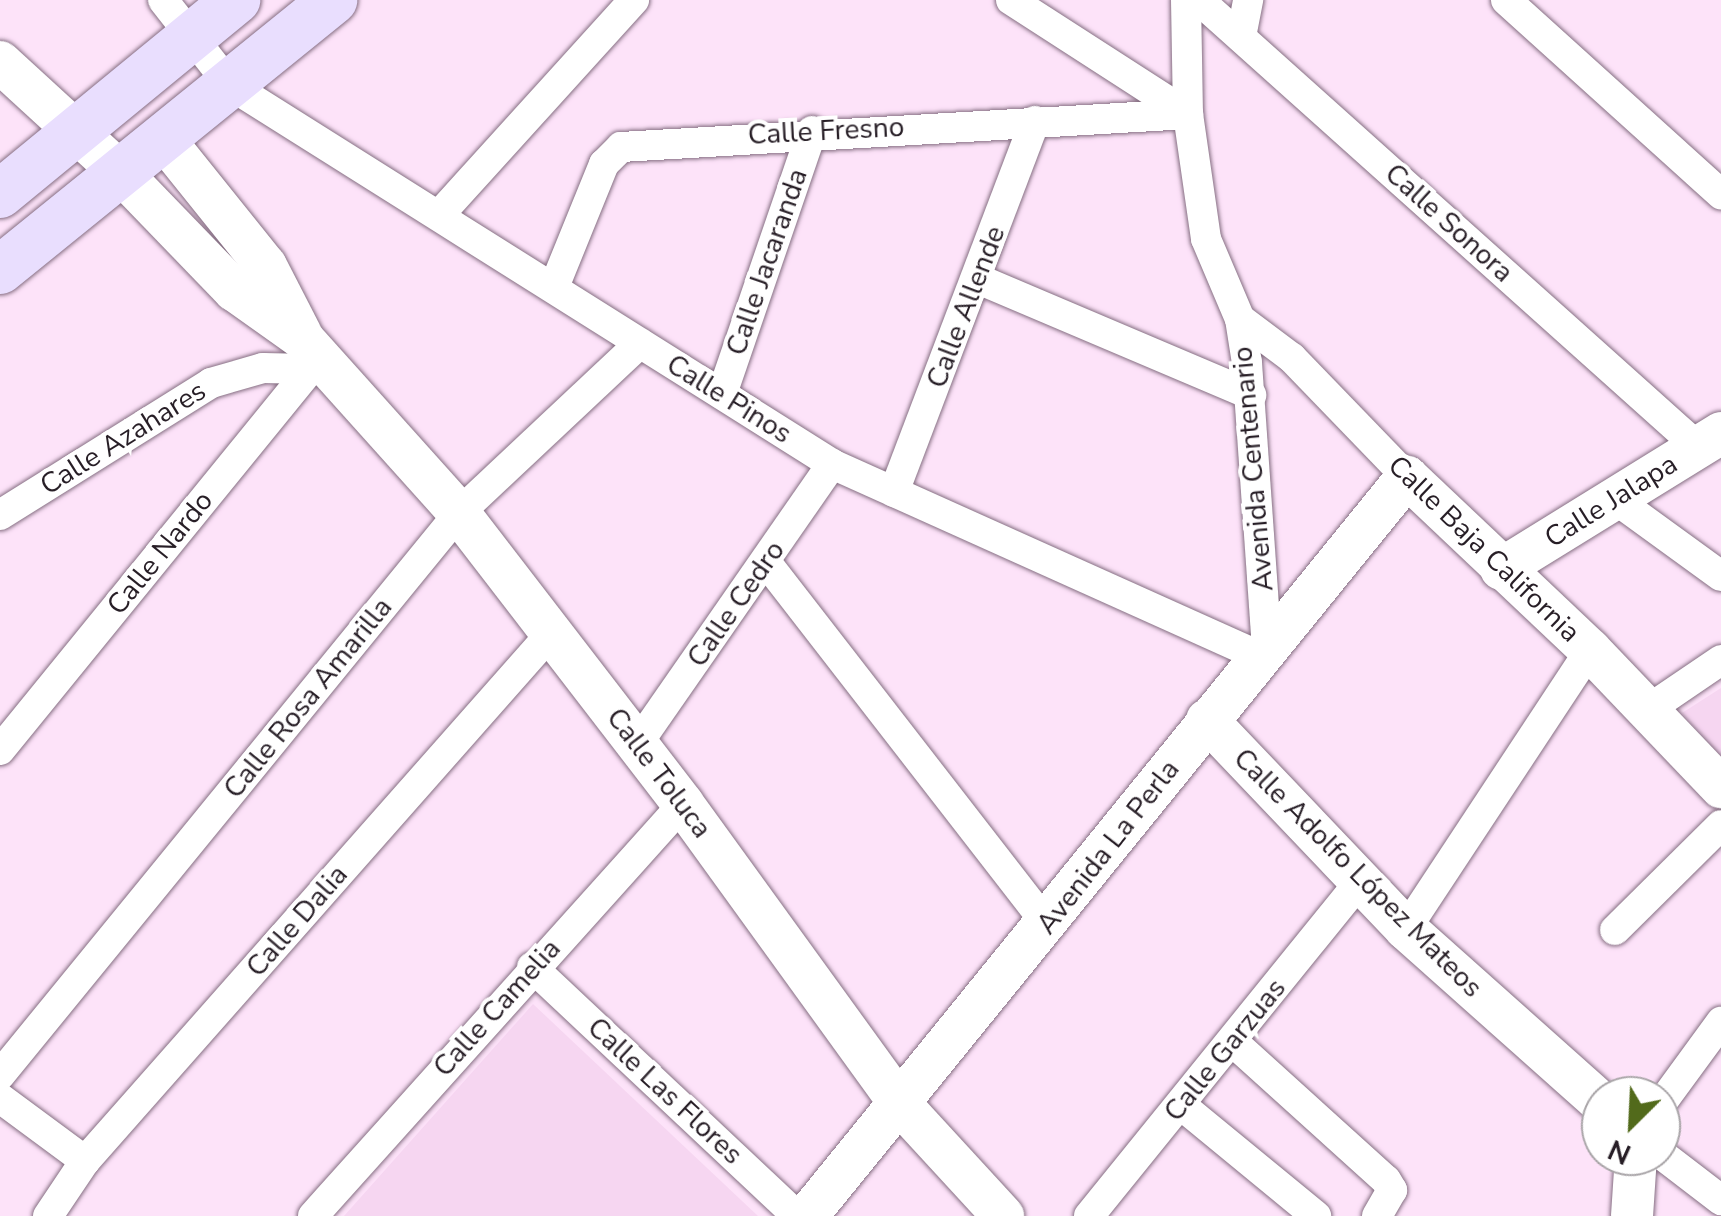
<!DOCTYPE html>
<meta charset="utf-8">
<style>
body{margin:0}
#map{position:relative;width:1721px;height:1216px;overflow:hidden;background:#fde3f9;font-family:"Nunito Sans",sans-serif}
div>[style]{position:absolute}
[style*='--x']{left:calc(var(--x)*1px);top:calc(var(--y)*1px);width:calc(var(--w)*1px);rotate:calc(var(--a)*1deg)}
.built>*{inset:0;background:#f6d6f1}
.roads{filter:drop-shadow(0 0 2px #856e82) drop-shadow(0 0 2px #856e82)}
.street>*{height:30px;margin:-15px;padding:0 15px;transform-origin:15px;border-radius:15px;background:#fff}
.secondary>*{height:42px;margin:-21px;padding:0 21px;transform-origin:21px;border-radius:21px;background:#fff}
.primary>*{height:48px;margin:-24px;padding:0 24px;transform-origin:24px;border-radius:24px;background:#e9defe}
span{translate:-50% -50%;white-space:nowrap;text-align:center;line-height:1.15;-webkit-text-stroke:8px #fff;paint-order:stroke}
.street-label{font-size:28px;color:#271e26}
.north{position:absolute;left:1581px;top:1076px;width:100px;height:100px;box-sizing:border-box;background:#fff;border:2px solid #a9a5a8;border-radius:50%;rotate:204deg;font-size:28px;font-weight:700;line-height:40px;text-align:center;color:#271e26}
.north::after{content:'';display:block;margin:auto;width:35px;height:45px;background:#526a1b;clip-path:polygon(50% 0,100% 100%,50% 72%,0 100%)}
</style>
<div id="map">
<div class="built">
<div style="clip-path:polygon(1721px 688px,1721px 758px,1682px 713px)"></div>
<div style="clip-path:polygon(533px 1004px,758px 1216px,344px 1216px)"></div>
</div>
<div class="roads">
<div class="street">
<div style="--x:163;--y:0;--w:108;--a:51.8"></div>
<div style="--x:230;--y:85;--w:711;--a:32.19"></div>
<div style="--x:832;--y:464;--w:468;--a:24.2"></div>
<div style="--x:1011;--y:0;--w:211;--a:32.8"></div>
<div style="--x:1186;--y:0;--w:114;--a:89"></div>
<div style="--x:1188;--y:114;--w:126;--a:81.8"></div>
<div style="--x:1206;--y:239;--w:87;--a:67"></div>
<div style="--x:1240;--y:319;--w:45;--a:81"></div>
<div style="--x:1247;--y:363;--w:285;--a:86"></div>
<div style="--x:1199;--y:0;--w:670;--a:41.85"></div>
<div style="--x:1506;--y:0;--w:290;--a:42.1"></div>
<div style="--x:1241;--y:37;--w:38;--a:-79"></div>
<div style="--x:440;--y:214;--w:289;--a:-47.8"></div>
<div style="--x:978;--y:279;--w:297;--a:23"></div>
<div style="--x:554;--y:287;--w:133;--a:-67.9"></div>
<div style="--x:604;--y:164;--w:24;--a:-45"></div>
<div style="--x:621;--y:147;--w:568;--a:-3.33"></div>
<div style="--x:1240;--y:319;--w:65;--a:36.9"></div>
<div style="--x:1292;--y:358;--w:165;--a:46"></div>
<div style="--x:722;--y:394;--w:278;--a:-71.1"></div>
<div style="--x:894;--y:492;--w:397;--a:-69.2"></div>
<div style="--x:1615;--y:499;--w:131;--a:36"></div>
<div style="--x:0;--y:515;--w:249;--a:-32"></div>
<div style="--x:211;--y:383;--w:54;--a:-16.1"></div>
<div style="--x:263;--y:368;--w:46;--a:1.2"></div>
<div style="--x:766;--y:562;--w:460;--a:52.2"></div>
<div style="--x:1649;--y:709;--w:87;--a:-34.2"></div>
<div style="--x:638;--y:743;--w:340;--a:-55.2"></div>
<div style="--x:0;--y:750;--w:507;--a:-50.85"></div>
<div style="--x:1406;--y:929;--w:334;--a:-56.6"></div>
<div style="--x:1615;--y:930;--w:149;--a:-44.7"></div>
<div style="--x:532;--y:967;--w:364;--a:43.2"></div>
<div style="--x:1232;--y:1041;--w:207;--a:42.1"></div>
<div style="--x:1386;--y:1180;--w:12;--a:59"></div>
<div style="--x:1392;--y:1190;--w:30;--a:120"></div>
<div style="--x:0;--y:1075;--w:726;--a:-50.76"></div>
<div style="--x:459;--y:513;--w:248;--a:-43.2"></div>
<div style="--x:0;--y:1098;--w:106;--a:36.5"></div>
<div style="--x:1661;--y:1104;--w:102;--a:-53.8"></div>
<div style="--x:1181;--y:1105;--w:175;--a:39.4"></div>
<div style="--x:1661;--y:1154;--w:76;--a:37.5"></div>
<div style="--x:48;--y:1216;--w:66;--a:-56.1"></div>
<div style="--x:85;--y:1161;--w:707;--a:-48.55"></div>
<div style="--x:313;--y:1216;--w:554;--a:-48.07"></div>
<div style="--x:1089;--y:1216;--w:429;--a:-51"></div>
</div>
<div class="secondary">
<div style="--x:0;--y:62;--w:164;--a:42.5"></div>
<div style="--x:121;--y:173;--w:163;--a:46"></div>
<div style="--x:234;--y:290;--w:85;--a:35.4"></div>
<div style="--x:303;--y:339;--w:234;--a:48.1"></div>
<div style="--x:459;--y:513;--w:367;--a:52.4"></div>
<div style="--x:683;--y:804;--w:372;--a:54.1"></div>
<div style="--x:901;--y:1105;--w:151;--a:47.4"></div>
<div style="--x:163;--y:138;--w:164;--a:51.2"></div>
<div style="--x:266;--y:266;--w:76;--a:62.8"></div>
<div style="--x:1501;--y:569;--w:259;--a:-31.7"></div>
<div style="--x:1207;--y:720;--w:289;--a:46.4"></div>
<div style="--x:1406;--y:929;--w:261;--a:41.7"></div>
<div style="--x:807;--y:1216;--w:952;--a:-50.93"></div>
<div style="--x:1407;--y:477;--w:252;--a:43.4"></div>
<div style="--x:1590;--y:650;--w:190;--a:46.3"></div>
<div style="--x:1632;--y:1216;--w:60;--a:-86.2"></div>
</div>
<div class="primary">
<div style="--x:0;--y:194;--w:306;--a:-39.4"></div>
<div style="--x:0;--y:270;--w:429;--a:-39"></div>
</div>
</div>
<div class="street-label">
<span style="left:826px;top:131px;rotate:-3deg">Calle Fresno</span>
<span style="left:1449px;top:223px;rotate:42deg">Calle Sonora</span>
<span style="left:767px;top:262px;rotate:-71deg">Calle Jacaranda</span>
<span style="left:966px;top:307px;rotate:-69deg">Calle Allende</span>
<span style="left:729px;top:399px;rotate:32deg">Calle Pinos</span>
<span style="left:123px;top:438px;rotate:-32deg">Calle Azahares</span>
<span style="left:1253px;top:469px;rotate:-95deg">Avenida Centenario</span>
<span style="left:1611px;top:501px;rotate:-32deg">Calle Jalapa</span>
<span style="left:1484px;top:549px;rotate:44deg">Calle Baja California</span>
<span style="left:160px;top:553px;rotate:-51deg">Calle Nardo</span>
<span style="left:736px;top:604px;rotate:-55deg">Calle Cedro</span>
<span style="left:308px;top:698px;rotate:-51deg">Calle Rosa Amarilla</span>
<span style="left:659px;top:773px;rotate:53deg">Calle Toluca</span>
<span style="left:1108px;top:847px;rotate:-52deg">Avenida La Perla</span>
<span style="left:1358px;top:873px;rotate:45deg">Calle Adolfo López Mateos</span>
<span style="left:297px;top:921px;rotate:-49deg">Calle Dalia</span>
<span style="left:497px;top:1008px;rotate:-48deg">Calle Camelia</span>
<span style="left:1225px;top:1050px;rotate:-51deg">Calle Garzuas</span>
<span style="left:665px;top:1091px;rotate:43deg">Calle Las Flores</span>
</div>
<div class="north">N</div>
</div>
